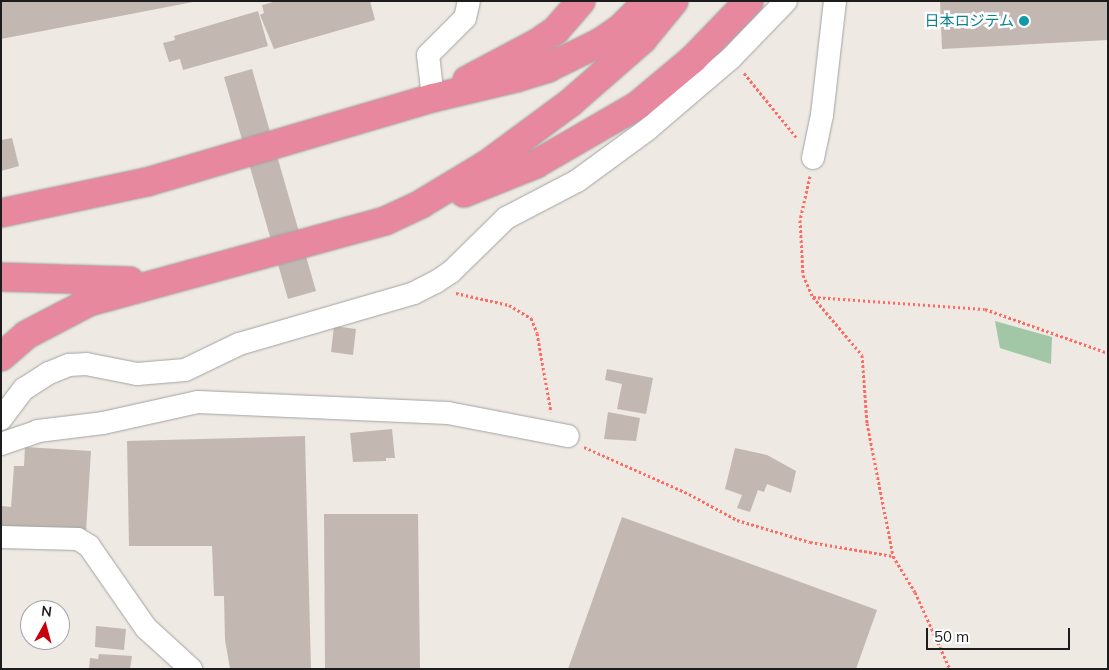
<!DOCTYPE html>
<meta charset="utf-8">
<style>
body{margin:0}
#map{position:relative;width:1109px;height:670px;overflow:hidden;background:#eee9e2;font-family:Mulish,"Noto Sans JP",sans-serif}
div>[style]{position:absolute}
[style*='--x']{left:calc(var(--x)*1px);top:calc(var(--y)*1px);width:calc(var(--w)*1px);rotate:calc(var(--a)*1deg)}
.cemetery>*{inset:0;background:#a2c7a6}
.building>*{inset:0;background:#c2b8b1}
.path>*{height:3px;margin-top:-1.5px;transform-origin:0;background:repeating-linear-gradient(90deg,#fb6c65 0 2.5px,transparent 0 5px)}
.roads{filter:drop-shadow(0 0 1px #a3a3a3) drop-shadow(0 0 1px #a3a3a3)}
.minor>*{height:22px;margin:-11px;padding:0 11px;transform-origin:11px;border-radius:11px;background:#fff}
.highway>*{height:28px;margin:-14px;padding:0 14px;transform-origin:14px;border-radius:14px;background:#e7889f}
.dots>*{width:14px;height:14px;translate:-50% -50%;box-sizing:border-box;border:2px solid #fff;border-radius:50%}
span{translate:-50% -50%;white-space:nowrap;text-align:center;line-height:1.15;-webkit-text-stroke:5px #fff;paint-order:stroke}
.culture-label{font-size:15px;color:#0d838f}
.right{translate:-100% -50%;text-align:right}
.frame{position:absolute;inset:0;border:2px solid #1c1c1c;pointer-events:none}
.north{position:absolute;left:20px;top:600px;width:50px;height:50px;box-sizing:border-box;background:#fff;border:1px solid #a4a4a4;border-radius:50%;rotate:7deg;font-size:14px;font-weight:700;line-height:20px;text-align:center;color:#1c1c1c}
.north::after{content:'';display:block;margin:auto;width:18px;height:22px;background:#c8000c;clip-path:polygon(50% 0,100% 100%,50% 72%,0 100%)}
.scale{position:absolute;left:926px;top:628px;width:144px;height:22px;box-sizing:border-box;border:2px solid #1c1c1c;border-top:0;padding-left:6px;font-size:15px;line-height:18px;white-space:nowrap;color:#1c1c1c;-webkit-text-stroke:4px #fff;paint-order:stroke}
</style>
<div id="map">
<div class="cemetery">
<div style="clip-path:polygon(995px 321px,1052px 337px,1051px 364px,1000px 348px)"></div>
</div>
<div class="building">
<div style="clip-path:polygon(1px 1px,193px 1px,193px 2px,1px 39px)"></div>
<div style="clip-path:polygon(277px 1px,370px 1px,375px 20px,274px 49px,260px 15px,264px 13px,262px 5px)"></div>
<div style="clip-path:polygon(940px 1px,1108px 1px,1108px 40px,942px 49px)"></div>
<div style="clip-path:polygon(258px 11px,268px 46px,183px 70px,180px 59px,169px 62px,163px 43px,175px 40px,174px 36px)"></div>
<div style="clip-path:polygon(252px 69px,316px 291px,288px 299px,224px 77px)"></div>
<div style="clip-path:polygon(12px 138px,19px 166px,1px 171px,1px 140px)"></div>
<div style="clip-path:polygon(334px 326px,356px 329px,353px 355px,331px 352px)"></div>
<div style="clip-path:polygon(607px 369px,653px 378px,646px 414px,617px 409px,622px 384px,605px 380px)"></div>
<div style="clip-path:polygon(608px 412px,640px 418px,636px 441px,604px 439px)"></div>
<div style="clip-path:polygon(392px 429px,395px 458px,386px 458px,386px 461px,353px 462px,350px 433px)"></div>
<div style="clip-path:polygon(305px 436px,311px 669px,230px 669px,225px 640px,224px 596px,214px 596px,212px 546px,129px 546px,127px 441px)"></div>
<div style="clip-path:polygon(25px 447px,91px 451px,86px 532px,1px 526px,1px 506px,11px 507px,14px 466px,24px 466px)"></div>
<div style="clip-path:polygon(735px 448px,767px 455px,796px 471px,791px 493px,767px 484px,764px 492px,758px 490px,750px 512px,737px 508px,742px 495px,725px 489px)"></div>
<div style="clip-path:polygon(324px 514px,418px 514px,420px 669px,325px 669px)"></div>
<div style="clip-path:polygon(622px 517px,877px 610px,856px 669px,568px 669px)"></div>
<div style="clip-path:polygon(96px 626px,126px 629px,124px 650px,95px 647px)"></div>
<div style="clip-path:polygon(99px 654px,132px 656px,130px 669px,89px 669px,90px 658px,98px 659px)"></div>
</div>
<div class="path">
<div style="--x:744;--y:73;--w:84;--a:50.8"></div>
<div style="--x:810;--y:176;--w:45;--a:102.8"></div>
<div style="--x:800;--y:220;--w:55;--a:86.9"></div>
<div style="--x:803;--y:275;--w:24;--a:66"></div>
<div style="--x:813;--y:297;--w:76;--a:49.8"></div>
<div style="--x:862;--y:355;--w:68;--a:85.8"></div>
<div style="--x:867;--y:423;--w:136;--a:78.9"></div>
<div style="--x:893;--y:556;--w:42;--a:58.6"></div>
<div style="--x:915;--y:592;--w:85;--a:65.6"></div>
<div style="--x:456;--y:293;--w:54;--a:12.8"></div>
<div style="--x:509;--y:305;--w:26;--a:31"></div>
<div style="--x:531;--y:318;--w:16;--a:68"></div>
<div style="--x:537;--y:333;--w:80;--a:80"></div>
<div style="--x:813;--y:297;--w:172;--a:4"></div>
<div style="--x:985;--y:309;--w:131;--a:19.7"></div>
<div style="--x:584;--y:447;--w:115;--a:24.1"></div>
<div style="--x:689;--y:494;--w:55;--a:28.4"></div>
<div style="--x:737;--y:520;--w:76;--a:16.8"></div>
<div style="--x:810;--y:542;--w:84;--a:9.6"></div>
</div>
<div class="roads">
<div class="minor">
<div style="--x:433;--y:98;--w:43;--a:-96.6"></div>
<div style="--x:428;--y:55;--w:52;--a:-45"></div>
<div style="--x:465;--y:18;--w:17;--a:-77"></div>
<div style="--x:813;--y:158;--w:44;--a:-78.2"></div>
<div style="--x:822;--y:115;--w:115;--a:-83.5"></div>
<div style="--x:1;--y:419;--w:38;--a:-53"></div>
<div style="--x:24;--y:389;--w:30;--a:-33"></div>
<div style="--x:49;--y:373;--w:22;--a:-22"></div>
<div style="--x:69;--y:365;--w:17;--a:-3"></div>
<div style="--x:86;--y:364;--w:52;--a:11.1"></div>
<div style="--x:137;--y:374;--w:48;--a:-4.8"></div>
<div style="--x:185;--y:370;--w:60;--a:-25.7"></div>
<div style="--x:239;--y:344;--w:182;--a:-16.2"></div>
<div style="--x:414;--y:293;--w:25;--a:-27"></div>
<div style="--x:436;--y:282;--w:18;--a:-34"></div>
<div style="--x:451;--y:272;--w:77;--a:-44.5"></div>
<div style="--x:506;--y:218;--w:80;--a:-27.5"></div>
<div style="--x:577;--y:181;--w:88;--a:-36.2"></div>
<div style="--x:648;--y:129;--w:109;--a:-40.5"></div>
<div style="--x:731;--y:58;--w:79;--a:-46"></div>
<div style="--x:1;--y:444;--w:39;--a:-19"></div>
<div style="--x:38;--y:431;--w:65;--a:-7"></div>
<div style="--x:103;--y:423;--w:97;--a:-12.5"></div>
<div style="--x:198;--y:402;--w:250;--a:2.5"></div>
<div style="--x:448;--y:413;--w:122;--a:10.9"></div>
<div style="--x:1;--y:537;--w:77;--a:1.5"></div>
<div style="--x:78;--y:539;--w:13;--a:32"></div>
<div style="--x:89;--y:546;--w:100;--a:55.2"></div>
<div style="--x:146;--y:628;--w:61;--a:42.3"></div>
</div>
<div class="highway">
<div style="--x:467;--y:80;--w:79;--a:-27.9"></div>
<div style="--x:537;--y:43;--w:23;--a:-34"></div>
<div style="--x:556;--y:30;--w:38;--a:-49"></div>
<div style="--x:464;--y:193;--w:78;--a:-21.9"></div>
<div style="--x:536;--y:164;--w:118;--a:-30"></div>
<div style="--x:638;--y:105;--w:72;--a:-39.9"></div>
<div style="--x:693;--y:59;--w:81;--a:-46"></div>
<div style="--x:1;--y:213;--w:149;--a:-12"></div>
<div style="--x:147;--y:182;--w:298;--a:-16.4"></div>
<div style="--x:433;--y:98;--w:85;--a:-13.5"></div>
<div style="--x:516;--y:78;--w:34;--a:-17"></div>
<div style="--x:548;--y:68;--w:57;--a:-26.1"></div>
<div style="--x:599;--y:43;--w:27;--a:-34"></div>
<div style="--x:621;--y:28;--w:38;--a:-45"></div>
<div style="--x:1;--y:277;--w:129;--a:1.8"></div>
<div style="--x:1;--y:357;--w:33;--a:-41"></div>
<div style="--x:26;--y:335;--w:71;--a:-27.6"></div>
<div style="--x:89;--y:302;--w:307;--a:-15.3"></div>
<div style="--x:385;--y:221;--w:40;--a:-25"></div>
<div style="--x:421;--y:204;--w:76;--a:-31"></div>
<div style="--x:486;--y:165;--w:104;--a:-36.4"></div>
<div style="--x:570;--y:103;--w:97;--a:-41.2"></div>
<div style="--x:643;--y:39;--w:49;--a:-50.8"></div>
</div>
</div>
<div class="dots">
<div style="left:1024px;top:21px;background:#0f9aa8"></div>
</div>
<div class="culture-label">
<span class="right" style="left:1014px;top:21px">日本ロジテム</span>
</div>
<div class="frame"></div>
<div class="north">N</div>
<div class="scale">50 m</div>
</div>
